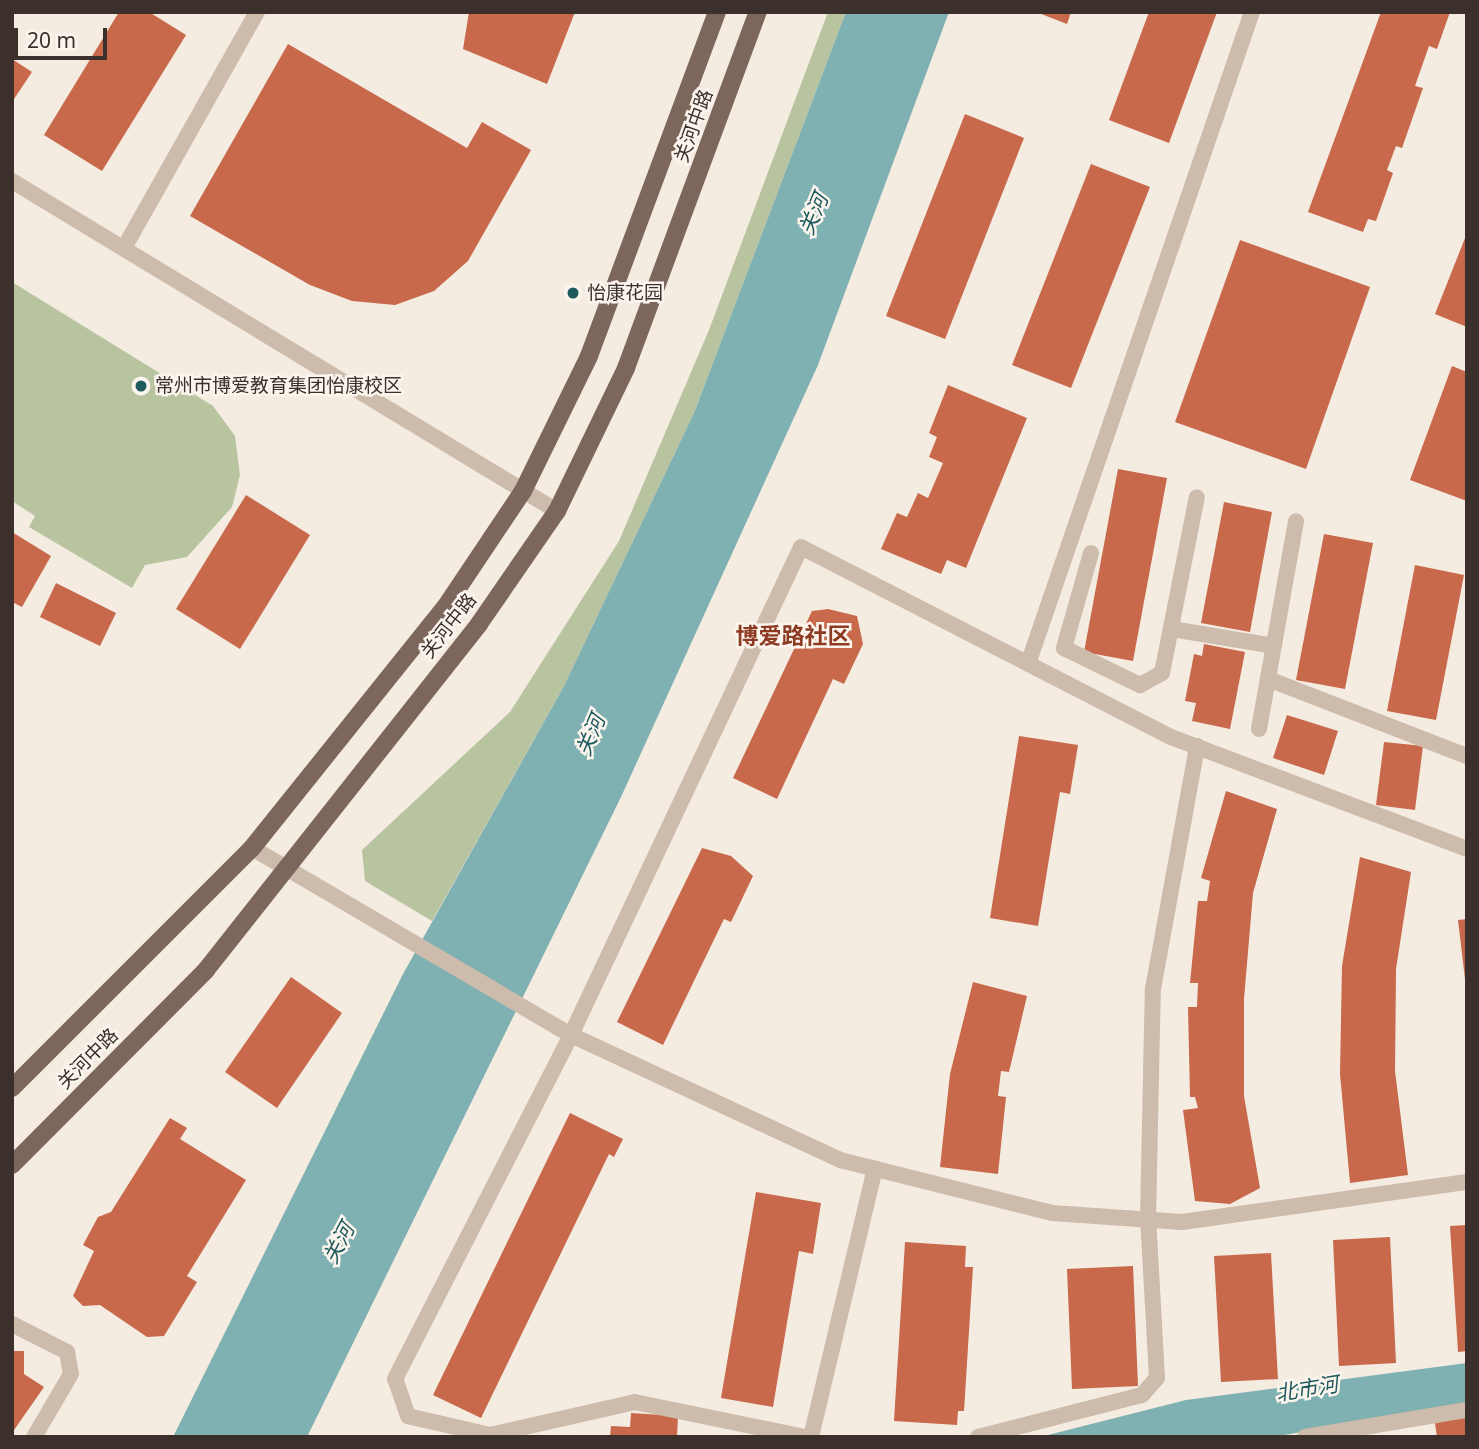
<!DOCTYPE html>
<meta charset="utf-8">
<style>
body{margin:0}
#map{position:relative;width:1479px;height:1449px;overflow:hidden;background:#f4ebe1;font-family:"Noto Sans","Noto Sans SC",sans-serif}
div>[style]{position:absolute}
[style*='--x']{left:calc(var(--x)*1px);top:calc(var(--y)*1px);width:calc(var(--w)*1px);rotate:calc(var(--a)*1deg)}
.green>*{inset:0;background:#b8c4a0}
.water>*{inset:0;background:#7fb0b2}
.building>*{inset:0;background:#c8694b}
.lane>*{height:16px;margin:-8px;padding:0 8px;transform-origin:8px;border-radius:8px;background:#cdbbac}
.primary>*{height:18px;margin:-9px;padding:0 9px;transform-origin:9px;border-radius:9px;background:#7d675c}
.dots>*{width:19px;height:19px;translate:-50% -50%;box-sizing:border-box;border:4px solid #fbf5ee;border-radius:50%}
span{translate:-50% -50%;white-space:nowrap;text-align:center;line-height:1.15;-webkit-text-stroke:5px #fbf5ee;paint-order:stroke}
.street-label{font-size:19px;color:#3b302b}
.poi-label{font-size:19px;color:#3b302b}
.left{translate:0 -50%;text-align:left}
.water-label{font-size:21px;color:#1f5a5e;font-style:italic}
.quarter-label{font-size:23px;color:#8c3b22;font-weight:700}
.frame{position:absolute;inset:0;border:14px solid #3b302b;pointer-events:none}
.scale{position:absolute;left:14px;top:28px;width:93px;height:32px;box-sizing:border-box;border:4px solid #3b302b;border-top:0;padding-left:9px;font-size:21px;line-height:24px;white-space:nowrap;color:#3b302b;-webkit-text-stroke:5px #fbf5ee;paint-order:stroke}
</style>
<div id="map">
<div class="green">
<div style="clip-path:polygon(828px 12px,846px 12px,694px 413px,564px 686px,432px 921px,365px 881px,362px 850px,510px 712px,619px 541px,709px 330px)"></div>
<div style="clip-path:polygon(12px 282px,213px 406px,235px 436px,240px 475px,232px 507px,187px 557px,145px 565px,132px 588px,29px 527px,35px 516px,12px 501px)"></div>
</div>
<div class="water">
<div style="clip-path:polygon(846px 12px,949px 12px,818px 365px,621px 797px,307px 1437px,173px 1437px,403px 974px,564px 686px,694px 413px)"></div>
<div style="clip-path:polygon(1467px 1363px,1467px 1403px,1273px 1437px,1040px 1437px,1186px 1400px)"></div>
</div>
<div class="building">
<div style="clip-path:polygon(119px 12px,149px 12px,186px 35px,102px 171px,44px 135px)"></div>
<div style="clip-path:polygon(469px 12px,575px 12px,547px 84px,463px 49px)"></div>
<div style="clip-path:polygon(1036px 12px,1071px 12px,1067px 24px)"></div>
<div style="clip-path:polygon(1149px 12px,1217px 12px,1169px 143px,1109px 120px)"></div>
<div style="clip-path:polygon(1381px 12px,1450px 12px,1437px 49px,1429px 46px,1415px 86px,1423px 88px,1402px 148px,1396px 146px,1387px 170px,1393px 173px,1376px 221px,1368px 219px,1363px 232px,1308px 212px)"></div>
<div style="clip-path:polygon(288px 44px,467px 148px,482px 122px,531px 150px,468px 261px,434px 291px,395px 305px,352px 301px,310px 285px,190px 216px)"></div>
<div style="clip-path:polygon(12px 59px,32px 72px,12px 102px)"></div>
<div style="clip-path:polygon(965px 114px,1024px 138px,945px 339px,886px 316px)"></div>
<div style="clip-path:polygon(1091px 164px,1150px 187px,1071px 388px,1012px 365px)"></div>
<div style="clip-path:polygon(1467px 233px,1467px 327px,1435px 314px)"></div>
<div style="clip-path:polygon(1240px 240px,1370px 287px,1306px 469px,1175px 422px)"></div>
<div style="clip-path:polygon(1452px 366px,1467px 372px,1467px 501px,1410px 480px)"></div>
<div style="clip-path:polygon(948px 385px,1027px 418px,966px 568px,947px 560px,941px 574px,881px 549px,897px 513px,907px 517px,918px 493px,928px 498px,943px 463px,929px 457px,937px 437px,929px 433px)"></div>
<div style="clip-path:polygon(1118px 469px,1167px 478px,1133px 661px,1084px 652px)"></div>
<div style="clip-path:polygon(246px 495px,310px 535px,240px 649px,176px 609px)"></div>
<div style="clip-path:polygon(1224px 502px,1272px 512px,1250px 632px,1201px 623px)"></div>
<div style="clip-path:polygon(12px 532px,51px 556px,22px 607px,12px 602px)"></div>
<div style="clip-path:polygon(1324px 534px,1373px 543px,1345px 689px,1296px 680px)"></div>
<div style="clip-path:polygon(1415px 565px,1464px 575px,1436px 720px,1387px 711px)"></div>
<div style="clip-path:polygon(56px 583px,116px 613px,100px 646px,40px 617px)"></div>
<div style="clip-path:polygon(828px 609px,857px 616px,863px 644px,844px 684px,833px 679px,777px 799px,733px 778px,812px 611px)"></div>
<div style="clip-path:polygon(1204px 644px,1245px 652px,1230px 729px,1192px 721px,1196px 703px,1185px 701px,1194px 654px,1202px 656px)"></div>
<div style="clip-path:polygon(1287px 715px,1338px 731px,1324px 775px,1273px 758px)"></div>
<div style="clip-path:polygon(1019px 736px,1078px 745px,1070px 794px,1060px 792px,1038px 926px,990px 918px)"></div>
<div style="clip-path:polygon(1384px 742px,1423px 746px,1415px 810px,1376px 805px)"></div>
<div style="clip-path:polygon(1226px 791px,1277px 809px,1253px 893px,1244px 999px,1244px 1096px,1260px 1188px,1230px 1204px,1195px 1201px,1183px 1110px,1198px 1108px,1195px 1097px,1190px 1097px,1188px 1007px,1197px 1007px,1198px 983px,1190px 983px,1198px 901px,1207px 901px,1210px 881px,1201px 878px)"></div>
<div style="clip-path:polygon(702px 848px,731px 856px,753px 876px,731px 922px,724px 919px,663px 1045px,617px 1022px)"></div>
<div style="clip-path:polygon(1360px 857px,1411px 872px,1396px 969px,1395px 1071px,1408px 1175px,1350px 1183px,1340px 1074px,1342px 966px)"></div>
<div style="clip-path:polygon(1467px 919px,1467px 979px,1465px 979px,1458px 920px)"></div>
<div style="clip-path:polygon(291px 977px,342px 1013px,277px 1108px,225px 1072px)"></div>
<div style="clip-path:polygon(973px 982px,1027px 996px,1009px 1072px,1001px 1071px,998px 1096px,1006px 1097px,998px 1174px,940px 1167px,950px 1074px)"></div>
<div style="clip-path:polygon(570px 1113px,623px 1139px,614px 1157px,609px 1154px,481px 1418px,433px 1395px)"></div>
<div style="clip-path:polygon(170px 1118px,187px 1128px,180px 1139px,246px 1180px,187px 1276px,197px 1282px,164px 1336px,147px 1337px,100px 1305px,83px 1306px,73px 1296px,94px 1251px,83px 1245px,98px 1217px,111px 1212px)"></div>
<div style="clip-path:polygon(756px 1192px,821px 1203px,813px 1254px,799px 1251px,773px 1407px,721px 1398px)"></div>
<div style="clip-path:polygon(1467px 1225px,1467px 1351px,1458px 1352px,1450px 1226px)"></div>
<div style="clip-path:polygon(1390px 1237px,1396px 1363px,1339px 1366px,1333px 1240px)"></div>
<div style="clip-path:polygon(905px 1242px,966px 1246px,965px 1267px,973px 1267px,964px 1411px,958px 1411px,957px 1425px,894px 1421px)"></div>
<div style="clip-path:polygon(1271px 1253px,1278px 1379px,1221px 1382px,1214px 1256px)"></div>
<div style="clip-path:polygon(1133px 1266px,1138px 1386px,1072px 1389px,1067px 1269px)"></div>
<div style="clip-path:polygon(12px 1351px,24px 1351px,24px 1374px,44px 1387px,12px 1433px)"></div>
<div style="clip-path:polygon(631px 1413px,678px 1416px,677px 1437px,610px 1437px,611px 1426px,630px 1427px)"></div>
<div style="clip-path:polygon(1467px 1417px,1467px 1437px,1437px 1437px,1435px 1423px)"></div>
</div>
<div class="lane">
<div style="--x:12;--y:181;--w:637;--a:31.2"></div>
<div style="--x:124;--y:248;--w:271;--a:-60.6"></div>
<div style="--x:1091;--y:553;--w:99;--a:105.9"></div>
<div style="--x:1064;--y:648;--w:85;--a:26"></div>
<div style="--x:1140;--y:685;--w:25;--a:-29"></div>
<div style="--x:1162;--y:673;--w:179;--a:-78.8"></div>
<div style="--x:1172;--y:629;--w:103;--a:9.5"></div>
<div style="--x:1029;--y:661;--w:686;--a:-71.04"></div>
<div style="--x:1268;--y:679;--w:213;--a:21.2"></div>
<div style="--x:1259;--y:729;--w:211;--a:-79.9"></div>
<div style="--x:252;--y:848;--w:370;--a:30.4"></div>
<div style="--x:571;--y:1035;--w:297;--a:24.9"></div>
<div style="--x:840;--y:1160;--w:219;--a:14"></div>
<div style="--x:1052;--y:1213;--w:130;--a:4"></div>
<div style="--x:1182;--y:1222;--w:288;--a:-8"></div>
<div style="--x:12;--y:1324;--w:62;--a:27"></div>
<div style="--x:67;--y:1352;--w:22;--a:80"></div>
<div style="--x:71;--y:1374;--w:73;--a:120.4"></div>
<div style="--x:805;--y:1437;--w:174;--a:-168.4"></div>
<div style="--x:635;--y:1402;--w:149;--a:167.2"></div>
<div style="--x:490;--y:1435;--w:84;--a:-167"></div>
<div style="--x:408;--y:1416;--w:39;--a:-109"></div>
<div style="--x:395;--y:1379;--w:386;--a:-62.9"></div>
<div style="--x:571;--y:1035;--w:539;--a:-64.76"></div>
<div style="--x:801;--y:547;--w:416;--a:27.2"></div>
<div style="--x:1171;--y:737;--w:316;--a:20.7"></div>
<div style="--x:811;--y:1437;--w:276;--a:-76.6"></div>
<div style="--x:978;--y:1437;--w:169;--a:-14.4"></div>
<div style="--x:1142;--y:1395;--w:23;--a:-49"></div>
<div style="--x:1157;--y:1378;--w:159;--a:-93.2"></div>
<div style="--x:1148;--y:1219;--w:230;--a:-88.8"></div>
<div style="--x:1153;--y:989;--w:247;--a:-79.7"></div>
<div style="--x:1305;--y:1437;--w:164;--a:-9.5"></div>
</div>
<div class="primary">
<div style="--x:12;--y:1088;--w:339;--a:-45"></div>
<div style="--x:252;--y:848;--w:310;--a:-51.3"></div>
<div style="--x:446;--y:606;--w:138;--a:-56.2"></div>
<div style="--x:523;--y:491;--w:150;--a:-63.9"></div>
<div style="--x:589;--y:356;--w:367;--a:-69.6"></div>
<div style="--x:12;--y:1165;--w:275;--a:-45.1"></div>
<div style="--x:206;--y:970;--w:441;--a:-51.7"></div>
<div style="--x:479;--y:624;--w:137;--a:-55.4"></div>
<div style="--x:557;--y:511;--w:159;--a:-64.2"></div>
<div style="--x:626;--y:368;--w:380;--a:-69.7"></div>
</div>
<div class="dots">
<div style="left:573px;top:293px;background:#1f5a5e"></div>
<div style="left:141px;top:386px;background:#1f5a5e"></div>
</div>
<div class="street-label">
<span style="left:694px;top:126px;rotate:-70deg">关河中路</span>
<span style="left:449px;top:626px;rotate:-52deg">关河中路</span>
<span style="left:88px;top:1059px;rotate:-45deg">关河中路</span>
</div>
<div class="poi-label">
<span class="left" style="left:587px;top:293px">怡康花园</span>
<span class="left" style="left:155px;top:386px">常州市博爱教育集团怡康校区</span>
</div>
<div class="water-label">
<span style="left:813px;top:214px;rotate:-67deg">关河</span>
<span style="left:590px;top:735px;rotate:-67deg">关河</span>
<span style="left:338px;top:1243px;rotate:-62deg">关河</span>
<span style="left:1307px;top:1388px;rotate:-9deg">北市河</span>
</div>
<div class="quarter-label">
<span style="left:793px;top:635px">博爱路社区</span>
</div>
<div class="frame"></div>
<div class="scale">20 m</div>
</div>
